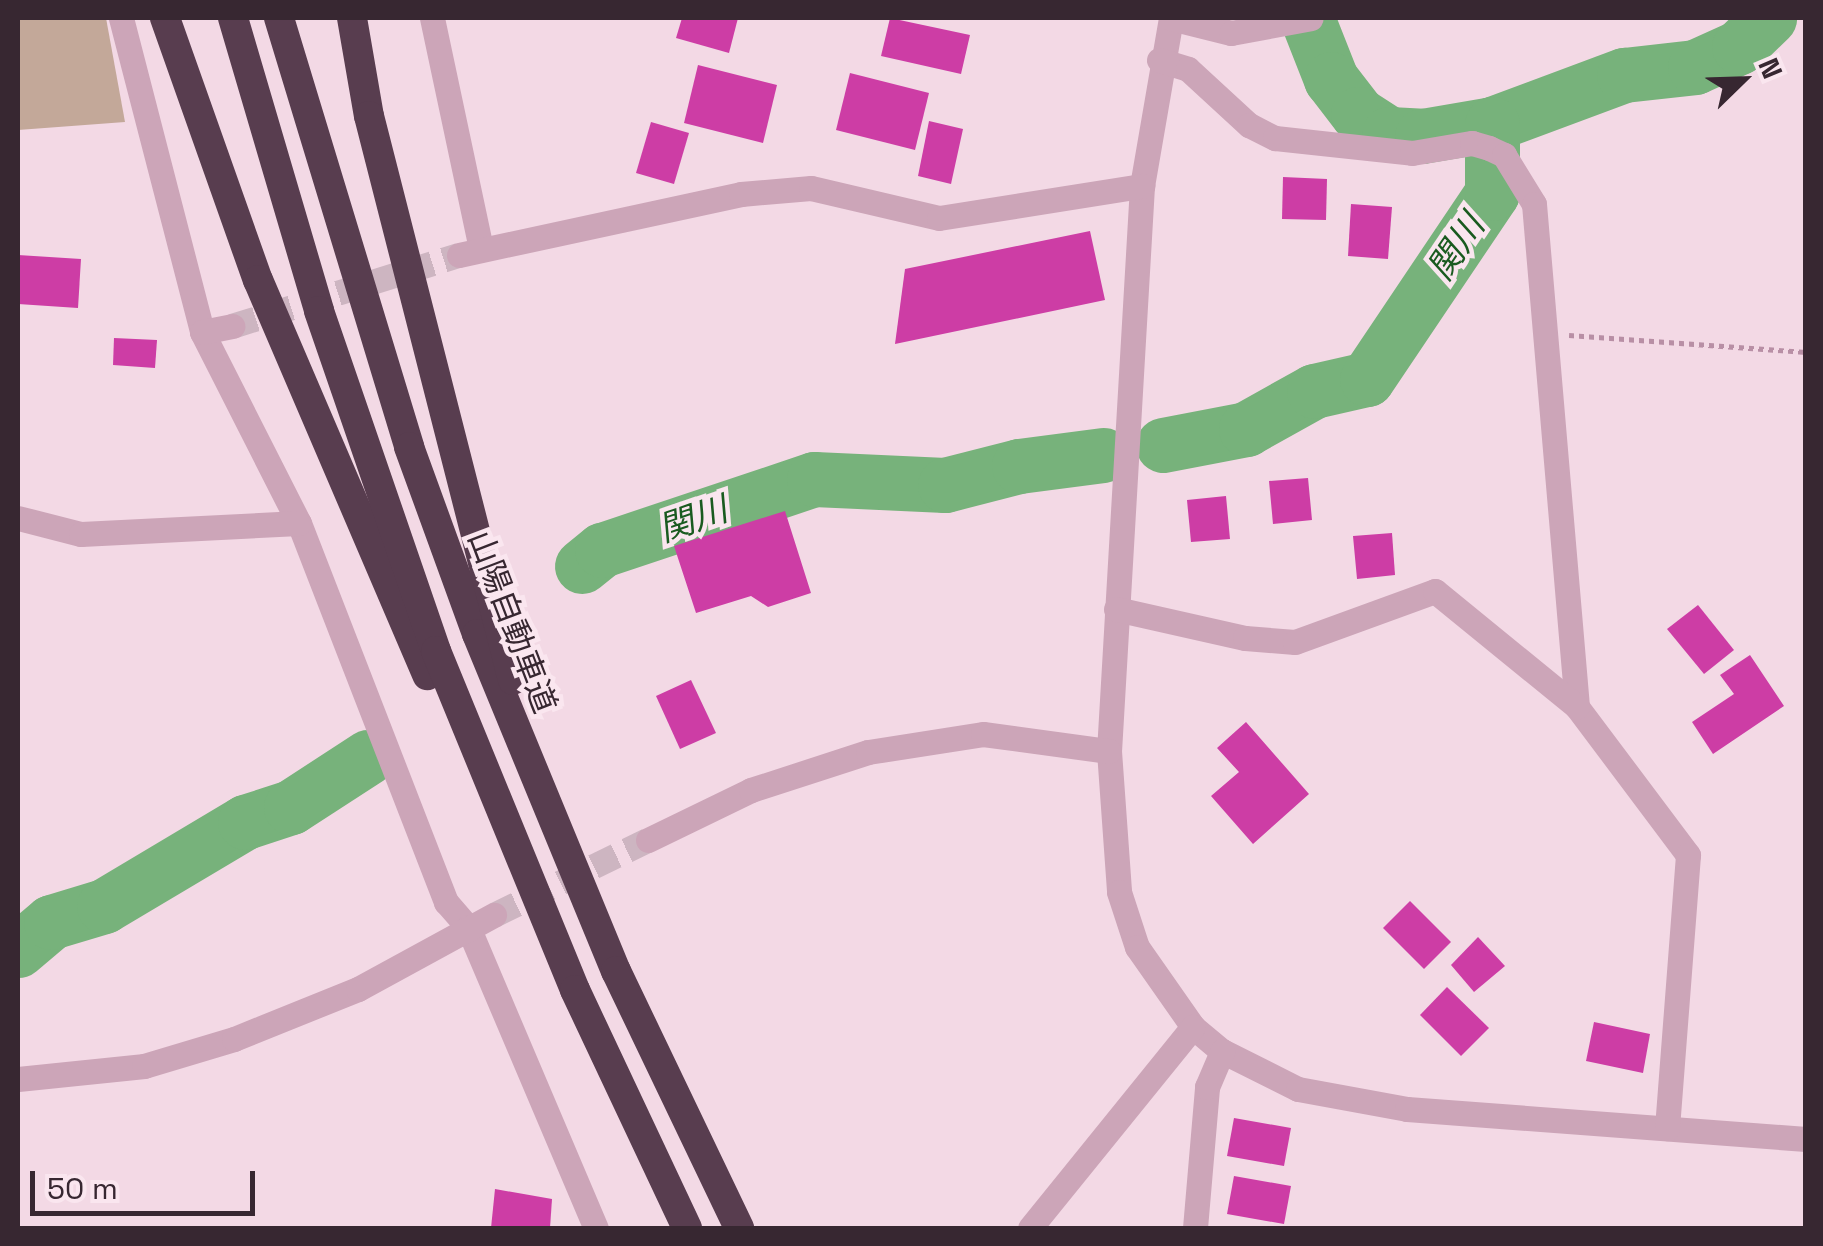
<!DOCTYPE html>
<meta charset="utf-8">
<style>
body{margin:0}
#map{position:relative;width:1823px;height:1246px;overflow:hidden;background:#f3d9e5;font-family:"Space Grotesk","Noto Sans JP",sans-serif}
div>[style]{position:absolute}
[style*='--x']{left:calc(var(--x)*1px);top:calc(var(--y)*1px);width:calc(var(--w)*1px);rotate:calc(var(--a)*1deg)}
.green>*{inset:0;background:#c3a899}
.river>*{height:55px;margin:-27.5px;padding:0 27.5px;transform-origin:27.5px;border-radius:27.5px;background:#77b27b}
.building>*{inset:0;background:#cd3da5}
.minor-tunnel>*{height:25px;margin-top:-12.5px;transform-origin:0;background:repeating-linear-gradient(90deg,#cdb5c1 0 25px,transparent 0 37px)}
.path>*{height:5px;margin-top:-2.5px;transform-origin:0;background:repeating-linear-gradient(90deg,#b88fa5 0 5px,transparent 0 10px)}
.minor>*{height:25px;margin:-12.5px;padding:0 12.5px;transform-origin:12.5px;border-radius:12.5px;background:#cca5b8}
.highway>*{height:30px;margin:-15px;padding:0 15px;transform-origin:15px;border-radius:15px;background:#583d4f}
span{translate:-50% -50%;white-space:nowrap;text-align:center;line-height:1.15;-webkit-text-stroke:9px #fae6ef;paint-order:stroke}
.street-label{font-size:32px;color:#372731}
.water-label{font-size:35px;color:#1a5b20;font-style:italic}
.frame{position:absolute;inset:0;border:20px solid #372731;pointer-events:none}
.north{position:absolute;left:1693px;top:30px;width:100px;height:100px;-webkit-text-stroke:8px #fae6ef;paint-order:stroke;rotate:67deg;font-size:28px;font-weight:700;line-height:40px;text-align:center;color:#372731}
.north::after{content:'';display:block;margin:auto;width:35px;height:45px;background:#372731;clip-path:polygon(50% 0,100% 100%,50% 72%,0 100%)}
.scale{position:absolute;left:30px;top:1171px;width:225px;height:45px;box-sizing:border-box;border:5px solid #372731;border-top:0;padding-left:12px;font-size:30px;line-height:35px;white-space:nowrap;color:#372731;-webkit-text-stroke:8px #fae6ef;paint-order:stroke}
</style>
<div id="map">
<div class="green">
<div style="clip-path:polygon(18px 18px,106px 18px,125px 122px,18px 130px)"></div>
</div>
<div class="river">
<div style="--x:1307;--y:18;--w:66;--a:68.5"></div>
<div style="--x:1331;--y:79;--w:44;--a:52.4"></div>
<div style="--x:1358;--y:114;--w:37;--a:33"></div>
<div style="--x:1389;--y:134;--w:33;--a:3"></div>
<div style="--x:1422;--y:136;--w:71;--a:-9.7"></div>
<div style="--x:1492;--y:124;--w:141;--a:-20.4"></div>
<div style="--x:1624;--y:75;--w:71;--a:-6.4"></div>
<div style="--x:1695;--y:67;--w:48;--a:-24.4"></div>
<div style="--x:1739;--y:47;--w:42;--a:-44"></div>
<div style="--x:1163;--y:445;--w:85;--a:-10.9"></div>
<div style="--x:1246;--y:429;--w:78;--a:-29.2"></div>
<div style="--x:1314;--y:391;--w:54;--a:-12.8"></div>
<div style="--x:1367;--y:379;--w:224;--a:-56.1"></div>
<div style="--x:1492;--y:193;--w:69;--a:-90"></div>
<div style="--x:582;--y:566;--w:26;--a:-39"></div>
<div style="--x:602;--y:550;--w:224;--a:-18.5"></div>
<div style="--x:814;--y:479;--w:131;--a:2.6"></div>
<div style="--x:945;--y:485;--w:76;--a:-14.4"></div>
<div style="--x:1019;--y:466;--w:85;--a:-7.5"></div>
<div style="--x:18;--y:950;--w:43;--a:-40.3"></div>
<div style="--x:51;--y:922;--w:55;--a:-16.8"></div>
<div style="--x:104;--y:906;--w:164;--a:-30.8"></div>
<div style="--x:245;--y:822;--w:48;--a:-18.1"></div>
<div style="--x:291;--y:807;--w:92;--a:-33"></div>
</div>
<div class="building">
<div style="clip-path:polygon(682px 18px,738px 18px,729px 53px,676px 38px)"></div>
<div style="clip-path:polygon(890px 18px,970px 35px,961px 74px,881px 56px)"></div>
<div style="clip-path:polygon(698px 65px,777px 85px,763px 143px,684px 123px)"></div>
<div style="clip-path:polygon(850px 73px,929px 93px,915px 150px,836px 130px)"></div>
<div style="clip-path:polygon(929px 121px,963px 129px,951px 184px,918px 176px)"></div>
<div style="clip-path:polygon(651px 122px,689px 133px,674px 184px,636px 173px)"></div>
<div style="clip-path:polygon(1283px 177px,1327px 179px,1326px 220px,1282px 219px)"></div>
<div style="clip-path:polygon(1351px 204px,1392px 207px,1388px 259px,1348px 256px)"></div>
<div style="clip-path:polygon(1090px 231px,1105px 300px,895px 344px,905px 269px)"></div>
<div style="clip-path:polygon(18px 255px,81px 259px,78px 308px,18px 304px)"></div>
<div style="clip-path:polygon(114px 338px,157px 340px,155px 368px,113px 365px)"></div>
<div style="clip-path:polygon(1308px 478px,1312px 520px,1273px 524px,1269px 481px)"></div>
<div style="clip-path:polygon(1226px 496px,1230px 539px,1191px 542px,1187px 500px)"></div>
<div style="clip-path:polygon(785px 511px,811px 593px,768px 607px,751px 596px,696px 613px,674px 546px)"></div>
<div style="clip-path:polygon(1392px 533px,1395px 575px,1357px 579px,1353px 536px)"></div>
<div style="clip-path:polygon(1698px 605px,1734px 650px,1704px 674px,1667px 629px)"></div>
<div style="clip-path:polygon(1750px 655px,1784px 706px,1713px 754px,1692px 722px,1734px 694px,1720px 675px)"></div>
<div style="clip-path:polygon(691px 680px,716px 733px,680px 749px,656px 696px)"></div>
<div style="clip-path:polygon(1246px 722px,1309px 794px,1253px 844px,1211px 796px,1239px 772px,1217px 748px)"></div>
<div style="clip-path:polygon(1410px 901px,1451px 942px,1424px 969px,1383px 928px)"></div>
<div style="clip-path:polygon(1478px 937px,1505px 966px,1474px 992px,1451px 965px)"></div>
<div style="clip-path:polygon(1447px 987px,1489px 1028px,1461px 1056px,1420px 1015px)"></div>
<div style="clip-path:polygon(1594px 1022px,1650px 1034px,1643px 1073px,1586px 1061px)"></div>
<div style="clip-path:polygon(1234px 1118px,1291px 1128px,1284px 1166px,1227px 1156px)"></div>
<div style="clip-path:polygon(1234px 1176px,1291px 1186px,1284px 1224px,1227px 1214px)"></div>
<div style="clip-path:polygon(495px 1189px,552px 1199px,550px 1228px,491px 1228px)"></div>
</div>
<div class="minor-tunnel">
<div style="--x:232;--y:326;--w:238;--a:-17.4"></div>
<div style="--x:494;--y:915;--w:171;--a:-26"></div>
</div>
<div class="path">
<div style="--x:1569;--y:335;--w:238;--a:4.1"></div>
</div>
<div class="minor">
<div style="--x:121;--y:18;--w:324;--a:75.5"></div>
<div style="--x:202;--y:332;--w:214;--a:63.1"></div>
<div style="--x:299;--y:523;--w:407;--a:68.8"></div>
<div style="--x:446;--y:902;--w:33;--a:49"></div>
<div style="--x:468;--y:927;--w:327;--a:67"></div>
<div style="--x:432;--y:18;--w:236;--a:78"></div>
<div style="--x:1171;--y:18;--w:170;--a:99.8"></div>
<div style="--x:1142;--y:186;--w:566;--a:93.34"></div>
<div style="--x:1109;--y:751;--w:141;--a:85.9"></div>
<div style="--x:1119;--y:892;--w:58;--a:71.9"></div>
<div style="--x:1137;--y:947;--w:98;--a:55"></div>
<div style="--x:1193;--y:1027;--w:38;--a:40"></div>
<div style="--x:1222;--y:1051;--w:85;--a:26.6"></div>
<div style="--x:1298;--y:1089;--w:111;--a:10.4"></div>
<div style="--x:1407;--y:1109;--w:400;--a:4.3"></div>
<div style="--x:1171;--y:18;--w:62;--a:14"></div>
<div style="--x:1231;--y:33;--w:81;--a:-10.6"></div>
<div style="--x:1159;--y:60;--w:30;--a:17"></div>
<div style="--x:1188;--y:69;--w:83;--a:42.6"></div>
<div style="--x:1249;--y:125;--w:29;--a:27"></div>
<div style="--x:1275;--y:138;--w:138;--a:6.2"></div>
<div style="--x:1412;--y:153;--w:61;--a:-9.5"></div>
<div style="--x:1472;--y:143;--w:18;--a:16"></div>
<div style="--x:1489;--y:148;--w:17;--a:25"></div>
<div style="--x:1504;--y:155;--w:57;--a:58.5"></div>
<div style="--x:1534;--y:204;--w:505;--a:85.11"></div>
<div style="--x:1577;--y:707;--w:185;--a:53.1"></div>
<div style="--x:1688;--y:855;--w:274;--a:94.4"></div>
<div style="--x:459;--y:255;--w:289;--a:-12.2"></div>
<div style="--x:741;--y:194;--w:70;--a:-4.9"></div>
<div style="--x:811;--y:188;--w:131;--a:13.2"></div>
<div style="--x:939;--y:218;--w:206;--a:-9"></div>
<div style="--x:202;--y:332;--w:31;--a:-11"></div>
<div style="--x:18;--y:518;--w:65;--a:14.3"></div>
<div style="--x:81;--y:534;--w:218;--a:-2.9"></div>
<div style="--x:1116;--y:609;--w:132;--a:12.7"></div>
<div style="--x:1245;--y:638;--w:50;--a:4.6"></div>
<div style="--x:1295;--y:642;--w:149;--a:-20"></div>
<div style="--x:1435;--y:591;--w:183;--a:39.2"></div>
<div style="--x:648;--y:840;--w:114;--a:-25.9"></div>
<div style="--x:751;--y:790;--w:123;--a:-18"></div>
<div style="--x:868;--y:752;--w:116;--a:-8.9"></div>
<div style="--x:983;--y:734;--w:127;--a:7.7"></div>
<div style="--x:18;--y:1079;--w:127;--a:-5.9"></div>
<div style="--x:144;--y:1066;--w:94;--a:-16.7"></div>
<div style="--x:234;--y:1039;--w:134;--a:-22"></div>
<div style="--x:358;--y:989;--w:155;--a:-28.6"></div>
<div style="--x:1030;--y:1228;--w:259;--a:-51"></div>
<div style="--x:1195;--y:1228;--w:142;--a:-85.1"></div>
<div style="--x:1207;--y:1087;--w:39;--a:-67"></div>
</div>
<div class="highway">
<div style="--x:165;--y:18;--w:278;--a:70.5"></div>
<div style="--x:258;--y:280;--w:430;--a:66.8"></div>
<div style="--x:233;--y:18;--w:305;--a:73.6"></div>
<div style="--x:319;--y:311;--w:360;--a:71"></div>
<div style="--x:436;--y:651;--w:366;--a:67.7"></div>
<div style="--x:575;--y:990;--w:263;--a:64.8"></div>
<div style="--x:279;--y:18;--w:448;--a:73.1"></div>
<div style="--x:409;--y:447;--w:199;--a:70"></div>
<div style="--x:477;--y:634;--w:365;--a:67.6"></div>
<div style="--x:616;--y:971;--w:285;--a:64.4"></div>
<div style="--x:352;--y:18;--w:99;--a:80.2"></div>
<div style="--x:369;--y:116;--w:582;--a:75.68"></div>
</div>
<div class="street-label">
<span style="left:512px;top:622px;rotate:69deg">山陽自動車道</span>
</div>
<div class="water-label">
<span style="left:1456px;top:247px;rotate:-56deg">関川</span>
<span style="left:693px;top:519px;rotate:-19deg">関川</span>
</div>
<div class="frame"></div>
<div class="north">N</div>
<div class="scale">50 m</div>
</div>
